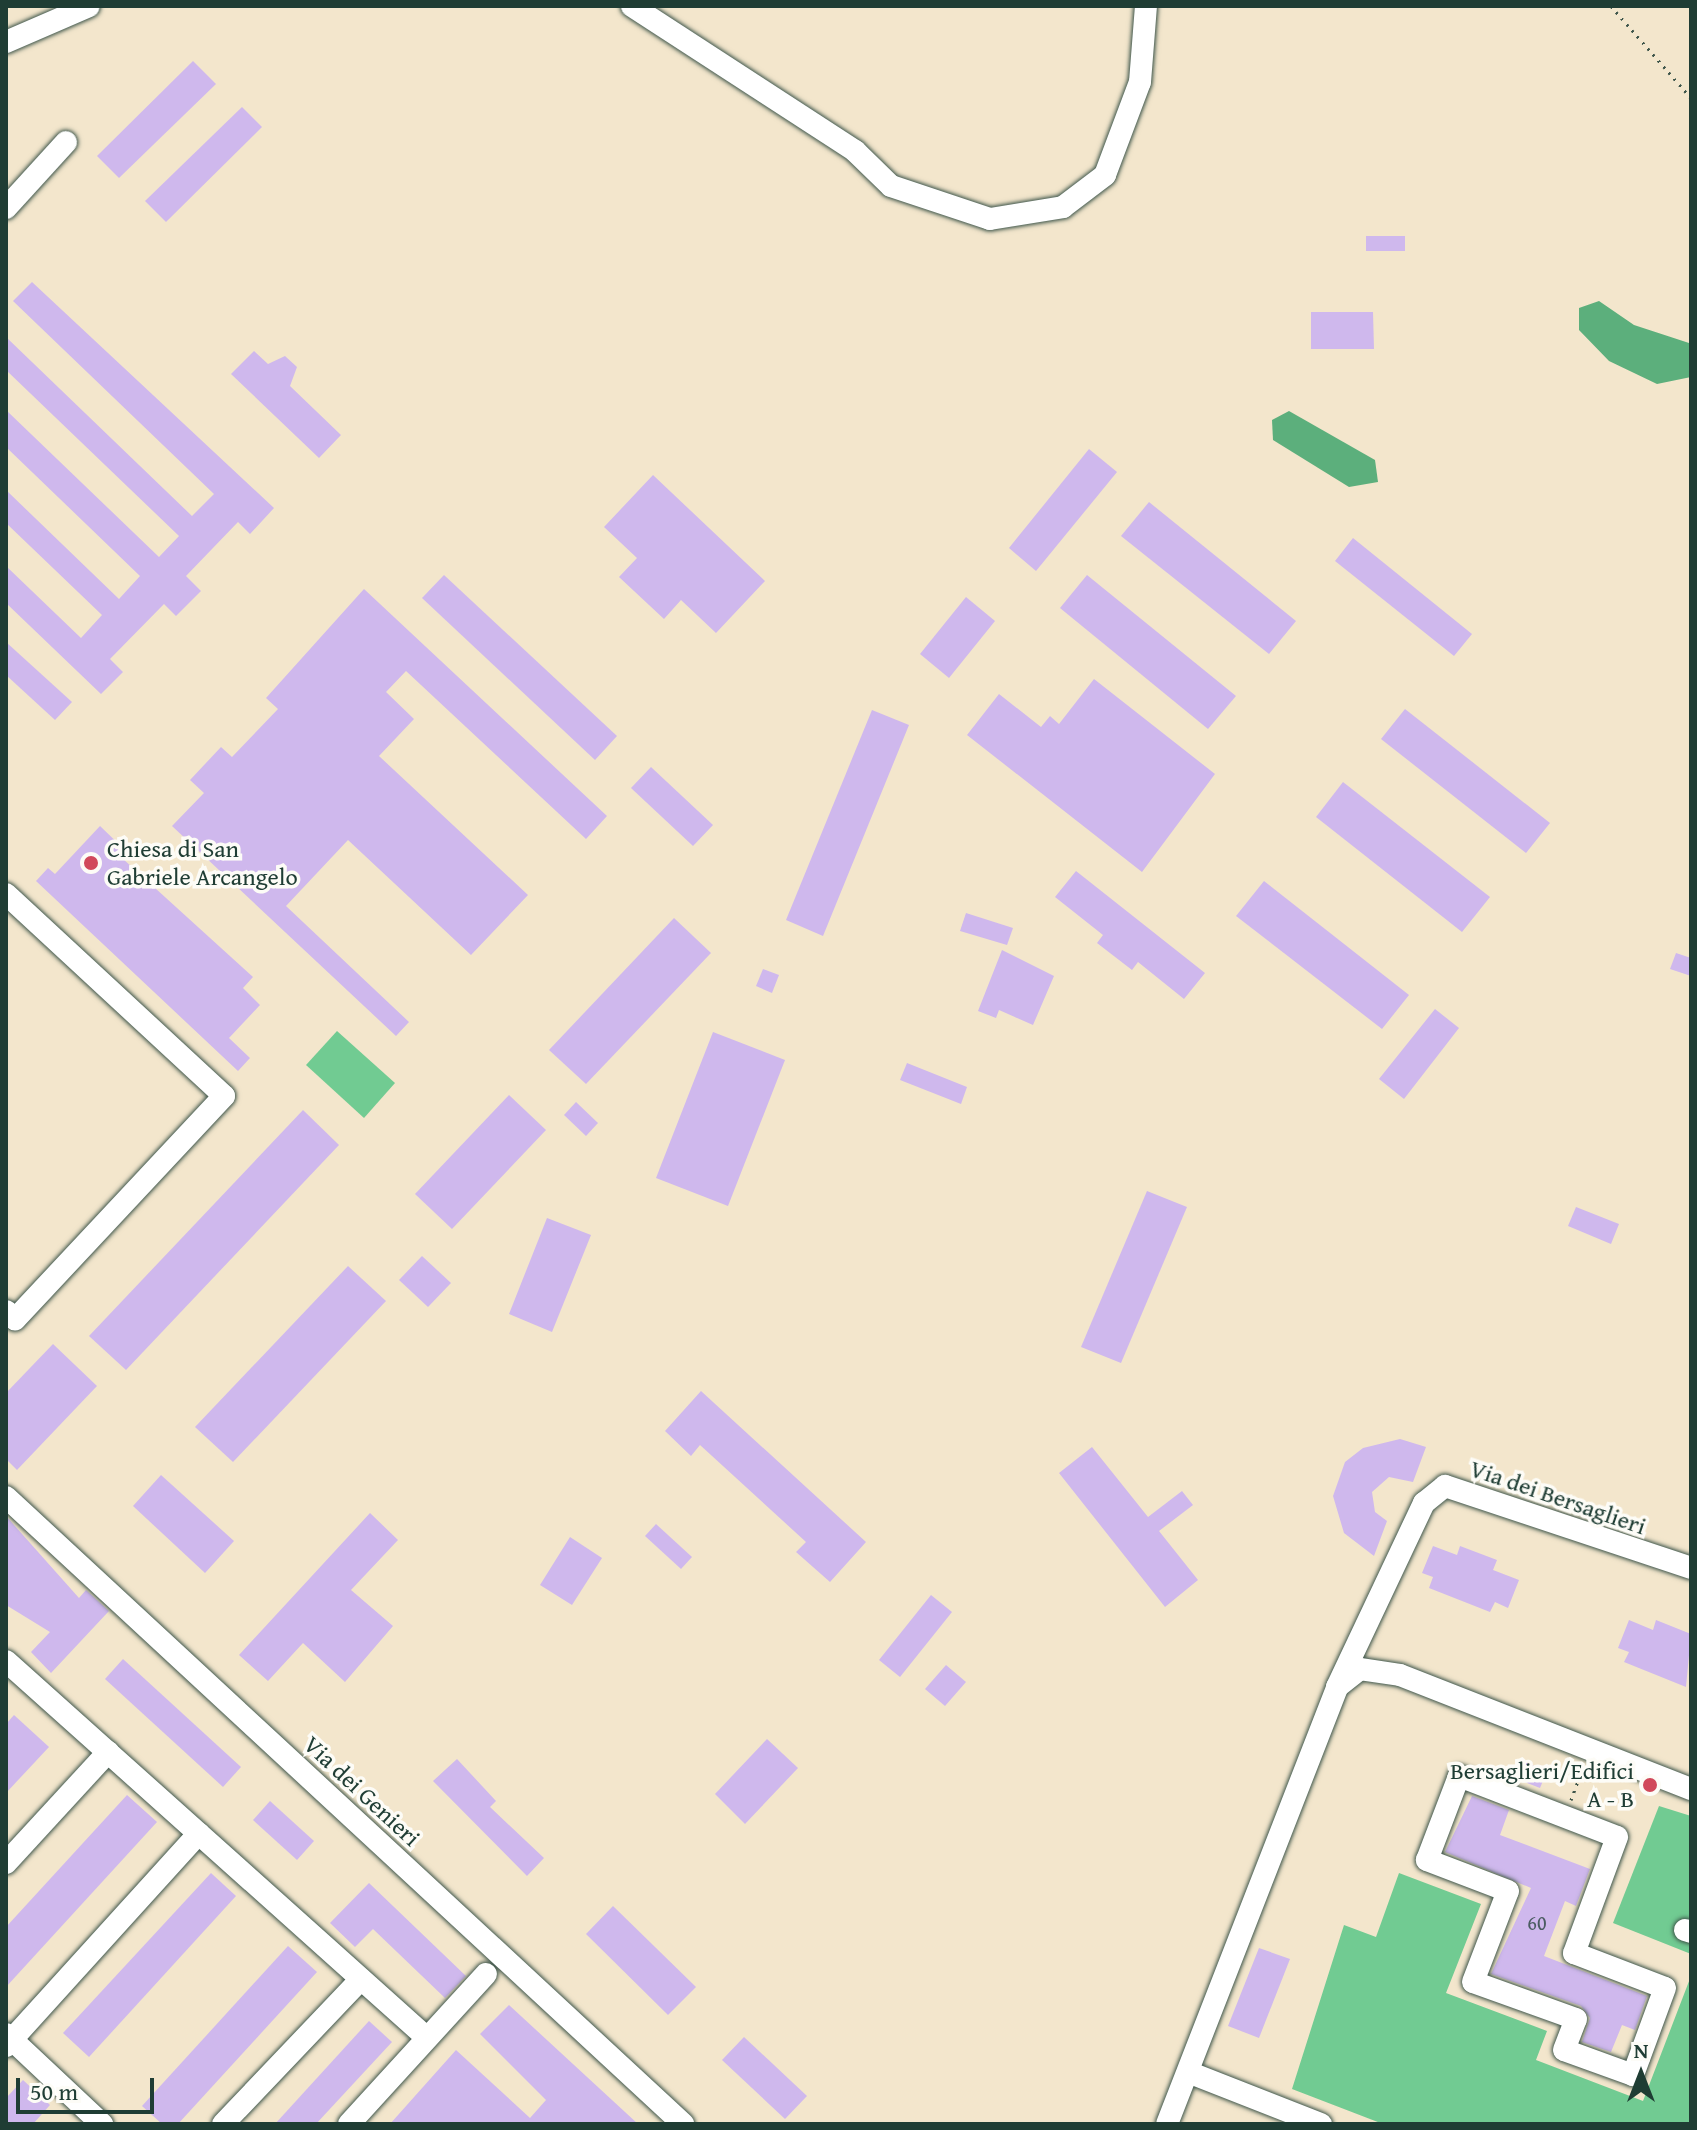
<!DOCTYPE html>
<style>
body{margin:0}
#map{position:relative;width:1697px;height:2130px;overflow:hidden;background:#f3e6cc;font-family:"Gentium Book Plus",serif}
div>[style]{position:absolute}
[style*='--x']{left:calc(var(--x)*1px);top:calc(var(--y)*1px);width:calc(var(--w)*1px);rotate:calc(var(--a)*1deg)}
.green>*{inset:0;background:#71cb92}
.forest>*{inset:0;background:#5caf7c}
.building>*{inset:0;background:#cfb8ed}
.path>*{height:3px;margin-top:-1.5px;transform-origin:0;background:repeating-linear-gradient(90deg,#3f564b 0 2px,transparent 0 8px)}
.roads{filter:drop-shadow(0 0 2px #3f564b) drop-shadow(0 0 2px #3f564b)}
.minor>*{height:22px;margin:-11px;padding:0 11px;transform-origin:11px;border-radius:11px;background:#fff}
.dots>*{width:22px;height:22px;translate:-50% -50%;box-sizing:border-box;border:4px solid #fdfcf7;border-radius:50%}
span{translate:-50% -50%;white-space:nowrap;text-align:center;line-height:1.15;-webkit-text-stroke:7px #fdfcf7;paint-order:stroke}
.number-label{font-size:20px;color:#4b5c62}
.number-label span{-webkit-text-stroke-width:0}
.poi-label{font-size:24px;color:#1f3d34}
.left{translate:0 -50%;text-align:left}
.right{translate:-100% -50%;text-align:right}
.street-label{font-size:24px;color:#1f3d34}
.frame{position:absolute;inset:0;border:8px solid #1f3d34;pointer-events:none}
.north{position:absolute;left:1601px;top:2034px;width:80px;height:80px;-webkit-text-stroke:6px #fdfcf7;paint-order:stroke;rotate:0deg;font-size:22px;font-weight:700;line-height:32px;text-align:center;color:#1f3d34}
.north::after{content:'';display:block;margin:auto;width:28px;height:36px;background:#1f3d34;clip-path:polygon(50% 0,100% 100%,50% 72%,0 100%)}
.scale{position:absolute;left:16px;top:2078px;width:138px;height:36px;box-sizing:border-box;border:4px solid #1f3d34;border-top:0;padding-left:10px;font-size:24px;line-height:28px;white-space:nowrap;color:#1f3d34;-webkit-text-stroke:6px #fdfcf7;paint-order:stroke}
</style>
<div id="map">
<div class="green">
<div style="clip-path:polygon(337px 1031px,395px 1083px,364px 1118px,306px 1065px)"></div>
<div style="clip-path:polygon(1659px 1806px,1691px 1816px,1691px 1954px,1613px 1923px)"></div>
<div style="clip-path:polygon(1399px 1873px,1481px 1904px,1446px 1993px,1547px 2031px,1536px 2060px,1643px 2101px,1691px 1976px,1691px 2124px,1383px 2124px,1292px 2089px,1344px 1925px,1376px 1937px)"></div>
</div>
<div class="forest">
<div style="clip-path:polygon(1599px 301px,1634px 325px,1689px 343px,1691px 377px,1657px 384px,1609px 361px,1579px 330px,1579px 308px)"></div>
<div style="clip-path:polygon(1289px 411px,1375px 460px,1378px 482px,1349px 487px,1273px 440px,1272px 420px)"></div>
</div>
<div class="building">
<div style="clip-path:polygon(193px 61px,216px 84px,119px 178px,97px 156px)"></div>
<div style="clip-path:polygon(242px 107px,262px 127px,166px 222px,145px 201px)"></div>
<div style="clip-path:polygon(1366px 236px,1405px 236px,1405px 251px,1366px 251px)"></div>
<div style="clip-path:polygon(32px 282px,274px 508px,250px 534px,238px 522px,186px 576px,201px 591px,176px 616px,164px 604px,110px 659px,123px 672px,101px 694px,6px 603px,6px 566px,81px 638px,102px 615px,6px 523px,6px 490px,119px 599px,140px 576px,6px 447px,6px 410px,159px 557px,179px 536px,6px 370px,6px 337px,192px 516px,214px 494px,13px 301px)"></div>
<div style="clip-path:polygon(1311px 312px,1373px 312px,1374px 349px,1311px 349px)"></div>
<div style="clip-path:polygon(254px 351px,268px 364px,285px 356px,297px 367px,290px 386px,341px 435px,319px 458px,231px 374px)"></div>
<div style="clip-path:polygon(1089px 449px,1117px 472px,1036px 571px,1009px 548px)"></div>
<div style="clip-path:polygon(653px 475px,765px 581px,716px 633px,681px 600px,664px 619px,619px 577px,637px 558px,604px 527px)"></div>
<div style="clip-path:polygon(1149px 502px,1296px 621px,1269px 654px,1121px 536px)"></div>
<div style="clip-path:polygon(1353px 538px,1472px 634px,1454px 656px,1335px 561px)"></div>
<div style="clip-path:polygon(444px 575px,617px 736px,595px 760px,422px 598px)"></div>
<div style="clip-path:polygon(1087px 575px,1236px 696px,1208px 729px,1060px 608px)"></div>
<div style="clip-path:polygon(364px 589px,607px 816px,586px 839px,406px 671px,386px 692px,414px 719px,379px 756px,528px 895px,471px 955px,348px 840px,286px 906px,409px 1022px,396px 1036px,172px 826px,204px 793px,190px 780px,221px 747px,232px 757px,278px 709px,266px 698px)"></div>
<div style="clip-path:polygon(966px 597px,995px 621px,949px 678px,920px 654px)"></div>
<div style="clip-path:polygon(6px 642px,72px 702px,55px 720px,6px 675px)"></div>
<div style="clip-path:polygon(1094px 679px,1215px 774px,1142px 872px,967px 735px,999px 694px,1041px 727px,1050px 716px,1059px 724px)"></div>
<div style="clip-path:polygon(1405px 709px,1550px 823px,1526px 853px,1381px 739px)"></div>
<div style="clip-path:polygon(872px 710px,909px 725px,823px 936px,786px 920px)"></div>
<div style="clip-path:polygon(651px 767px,713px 825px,693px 846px,631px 788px)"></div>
<div style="clip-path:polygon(1343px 782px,1490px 897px,1462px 932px,1316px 817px)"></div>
<div style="clip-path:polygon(100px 826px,127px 852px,122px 858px,253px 977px,243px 988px,260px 1005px,229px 1038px,250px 1058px,238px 1071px,36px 881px,48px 868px,55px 874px)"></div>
<div style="clip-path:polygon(1076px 871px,1205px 973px,1184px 999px,1138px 962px,1132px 970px,1097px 943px,1103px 935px,1055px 897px)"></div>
<div style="clip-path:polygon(1264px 881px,1409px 995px,1382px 1029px,1236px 916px)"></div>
<div style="clip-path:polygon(966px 913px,1013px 928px,1007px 945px,960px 931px)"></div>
<div style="clip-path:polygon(674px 918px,711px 953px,586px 1084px,549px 1050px)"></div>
<div style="clip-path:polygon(1002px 950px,1054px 976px,1033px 1025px,999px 1010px,996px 1018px,978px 1011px)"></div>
<div style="clip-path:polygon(1676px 953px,1691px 958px,1691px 976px,1670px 969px)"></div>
<div style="clip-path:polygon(763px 969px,779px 975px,772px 993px,756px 986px)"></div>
<div style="clip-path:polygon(1435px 1009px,1459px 1028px,1404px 1099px,1379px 1079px)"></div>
<div style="clip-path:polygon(713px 1032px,785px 1060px,728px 1206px,656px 1178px)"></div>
<div style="clip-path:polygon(907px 1063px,967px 1087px,961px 1104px,900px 1080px)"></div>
<div style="clip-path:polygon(509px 1095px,546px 1130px,452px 1229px,415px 1194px)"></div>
<div style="clip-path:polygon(576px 1102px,598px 1123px,586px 1136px,564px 1115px)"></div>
<div style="clip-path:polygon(303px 1110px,339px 1145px,126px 1370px,89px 1336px)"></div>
<div style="clip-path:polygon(1147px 1191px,1187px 1207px,1121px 1363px,1081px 1347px)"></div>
<div style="clip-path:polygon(1576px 1207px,1619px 1224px,1611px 1244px,1568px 1226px)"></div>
<div style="clip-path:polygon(547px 1218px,591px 1235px,552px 1332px,509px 1314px)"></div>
<div style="clip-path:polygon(422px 1256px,451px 1283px,428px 1307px,399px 1280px)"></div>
<div style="clip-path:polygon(348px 1266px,386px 1301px,233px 1462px,195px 1427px)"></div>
<div style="clip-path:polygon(53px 1344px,97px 1386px,17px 1470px,6px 1459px,6px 1393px)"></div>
<div style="clip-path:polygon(701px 1391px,866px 1542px,830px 1582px,796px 1552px,806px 1542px,700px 1445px,691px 1456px,665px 1431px)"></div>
<div style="clip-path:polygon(1400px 1439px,1426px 1447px,1413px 1482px,1389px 1477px,1372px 1492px,1375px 1512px,1387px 1521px,1374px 1556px,1344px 1533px,1333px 1496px,1345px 1462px,1363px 1448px)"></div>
<div style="clip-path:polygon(1092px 1447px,1148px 1517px,1182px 1491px,1193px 1505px,1159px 1531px,1198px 1580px,1165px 1607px,1059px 1473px)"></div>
<div style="clip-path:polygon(161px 1475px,234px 1541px,205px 1573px,133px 1506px)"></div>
<div style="clip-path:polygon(370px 1513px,398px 1540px,351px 1590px,393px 1626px,345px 1682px,303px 1643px,268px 1681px,239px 1655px)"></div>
<div style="clip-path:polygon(6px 1516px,79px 1598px,86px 1590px,109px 1611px,51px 1673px,31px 1652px,50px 1632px,6px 1605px)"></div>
<div style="clip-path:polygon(656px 1524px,692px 1557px,681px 1569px,645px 1536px)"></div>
<div style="clip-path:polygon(570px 1537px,602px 1558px,572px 1605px,540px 1585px)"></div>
<div style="clip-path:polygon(1433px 1546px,1457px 1555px,1460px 1546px,1497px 1560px,1493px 1570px,1519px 1580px,1508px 1608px,1495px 1602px,1490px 1612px,1429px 1588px,1433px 1577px,1422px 1573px)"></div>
<div style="clip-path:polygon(931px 1595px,952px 1612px,900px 1677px,879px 1660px)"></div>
<div style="clip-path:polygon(1629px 1620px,1653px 1630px,1656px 1620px,1691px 1634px,1686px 1687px,1624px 1662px,1629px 1652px,1618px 1648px)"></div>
<div style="clip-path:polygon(123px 1659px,241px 1767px,223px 1787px,105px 1679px)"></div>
<div style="clip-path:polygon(946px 1665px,966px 1682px,945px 1706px,925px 1689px)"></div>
<div style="clip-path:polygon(14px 1715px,49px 1747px,6px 1793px,6px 1724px)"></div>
<div style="clip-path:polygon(767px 1739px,798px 1768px,745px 1824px,715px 1794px)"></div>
<div style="clip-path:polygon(457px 1759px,496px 1801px,490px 1807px,544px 1858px,527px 1876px,433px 1781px)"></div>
<div style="clip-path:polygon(1524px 1762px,1547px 1771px,1540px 1788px,1517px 1779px)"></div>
<div style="clip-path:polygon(127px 1795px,157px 1822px,6px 1987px,6px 1927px)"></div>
<div style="clip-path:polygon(1472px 1796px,1509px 1810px,1500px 1835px,1590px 1869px,1576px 1906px,1565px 1901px,1544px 1956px,1647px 1996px,1635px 2030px,1622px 2025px,1611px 2052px,1582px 2042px,1590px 2018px,1581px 2006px,1491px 1974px,1531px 1888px,1445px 1852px)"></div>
<div style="clip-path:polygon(270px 1801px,314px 1841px,297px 1860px,253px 1820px)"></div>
<div style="clip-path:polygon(211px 1873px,236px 1896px,89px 2057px,63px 2033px)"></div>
<div style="clip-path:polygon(369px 1883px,466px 1976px,445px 1998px,373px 1929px,355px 1947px,330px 1923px)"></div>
<div style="clip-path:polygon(613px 1906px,696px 1987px,668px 2015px,586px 1934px)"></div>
<div style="clip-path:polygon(288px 1946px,317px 1972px,178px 2124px,162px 2124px,142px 2106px)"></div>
<div style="clip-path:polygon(1259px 1948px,1290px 1959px,1259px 2038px,1228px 2026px)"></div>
<div style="clip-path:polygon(509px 2005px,638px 2124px,390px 2124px,456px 2050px,530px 2118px,546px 2100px,480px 2034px)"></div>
<div style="clip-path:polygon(369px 2021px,392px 2042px,316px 2124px,275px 2124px)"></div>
<div style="clip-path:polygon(744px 2037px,807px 2096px,785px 2119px,722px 2060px)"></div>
<div style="clip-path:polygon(23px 2080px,50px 2105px,33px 2124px,6px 2124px,6px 2098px)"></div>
</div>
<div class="path">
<div style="--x:1611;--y:6;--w:122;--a:49"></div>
<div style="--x:1571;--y:1800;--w:33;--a:-70"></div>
</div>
<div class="roads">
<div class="minor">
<div style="--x:632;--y:6;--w:266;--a:33"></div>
<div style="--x:855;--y:151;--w:50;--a:44.2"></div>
<div style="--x:891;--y:186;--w:104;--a:18.4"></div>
<div style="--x:990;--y:219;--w:74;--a:-9.3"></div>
<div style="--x:1063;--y:207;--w:53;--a:-37.3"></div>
<div style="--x:1105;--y:175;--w:99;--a:-69.4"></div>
<div style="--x:1140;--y:82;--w:76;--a:-85.5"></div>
<div style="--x:6;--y:42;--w:90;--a:-23.4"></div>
<div style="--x:6;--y:208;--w:89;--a:-47.7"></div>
<div style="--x:6;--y:894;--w:297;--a:42.8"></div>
<div style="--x:224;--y:1096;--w:306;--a:133.1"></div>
<div style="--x:15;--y:1319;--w:12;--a:-138"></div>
<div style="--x:6;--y:1497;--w:923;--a:42.8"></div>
<div style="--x:6;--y:1661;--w:565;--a:41.84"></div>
<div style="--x:1337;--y:1687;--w:204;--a:-64.7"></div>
<div style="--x:1424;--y:1503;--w:27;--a:-39"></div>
<div style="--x:1445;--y:1486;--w:259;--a:18.4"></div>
<div style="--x:1459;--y:1776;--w:169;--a:21.1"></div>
<div style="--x:1617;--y:1837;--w:124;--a:110.3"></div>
<div style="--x:1574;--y:1953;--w:97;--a:21"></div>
<div style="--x:1665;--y:1988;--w:93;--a:110.2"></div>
<div style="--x:1633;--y:2075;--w:73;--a:-160.1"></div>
<div style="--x:1564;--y:2050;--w:33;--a:-69"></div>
<div style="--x:1576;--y:2019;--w:109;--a:-160.2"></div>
<div style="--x:1473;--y:1982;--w:97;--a:-69"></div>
<div style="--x:1508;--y:1891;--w:87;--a:-159.1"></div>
<div style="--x:1427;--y:1860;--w:90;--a:-69.1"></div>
<div style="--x:6;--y:1863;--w:151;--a:-47.4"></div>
<div style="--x:1685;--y:1930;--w:6;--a:18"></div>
<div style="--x:6;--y:2034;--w:132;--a:43.2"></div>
<div style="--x:6;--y:2046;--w:287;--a:-47.8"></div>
<div style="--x:1188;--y:2072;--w:143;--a:21.4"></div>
<div style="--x:223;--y:2124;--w:200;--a:-46.4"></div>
<div style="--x:349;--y:2124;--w:203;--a:-47.6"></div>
<div style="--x:1167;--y:2124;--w:469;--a:-68.7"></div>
<div style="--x:1337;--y:1687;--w:29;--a:-38"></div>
<div style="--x:1360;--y:1669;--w:40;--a:8.5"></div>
<div style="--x:1400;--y:1675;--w:313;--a:21.4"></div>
</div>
</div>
<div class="dots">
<div style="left:91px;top:863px;background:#d1495b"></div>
<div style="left:1650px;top:1785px;background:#d1495b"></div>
</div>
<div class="number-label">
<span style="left:1537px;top:1922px">60</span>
</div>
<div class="poi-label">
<span class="left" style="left:107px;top:863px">Chiesa di San<br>Gabriele Arcangelo</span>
<span class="right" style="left:1634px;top:1785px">Bersaglieri/Edifici<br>A - B</span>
</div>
<div class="street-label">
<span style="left:1558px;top:1497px;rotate:19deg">Via dei Bersaglieri</span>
<span style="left:362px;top:1791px;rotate:43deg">Via dei Genieri</span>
</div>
<div class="frame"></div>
<div class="north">N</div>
<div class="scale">50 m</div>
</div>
